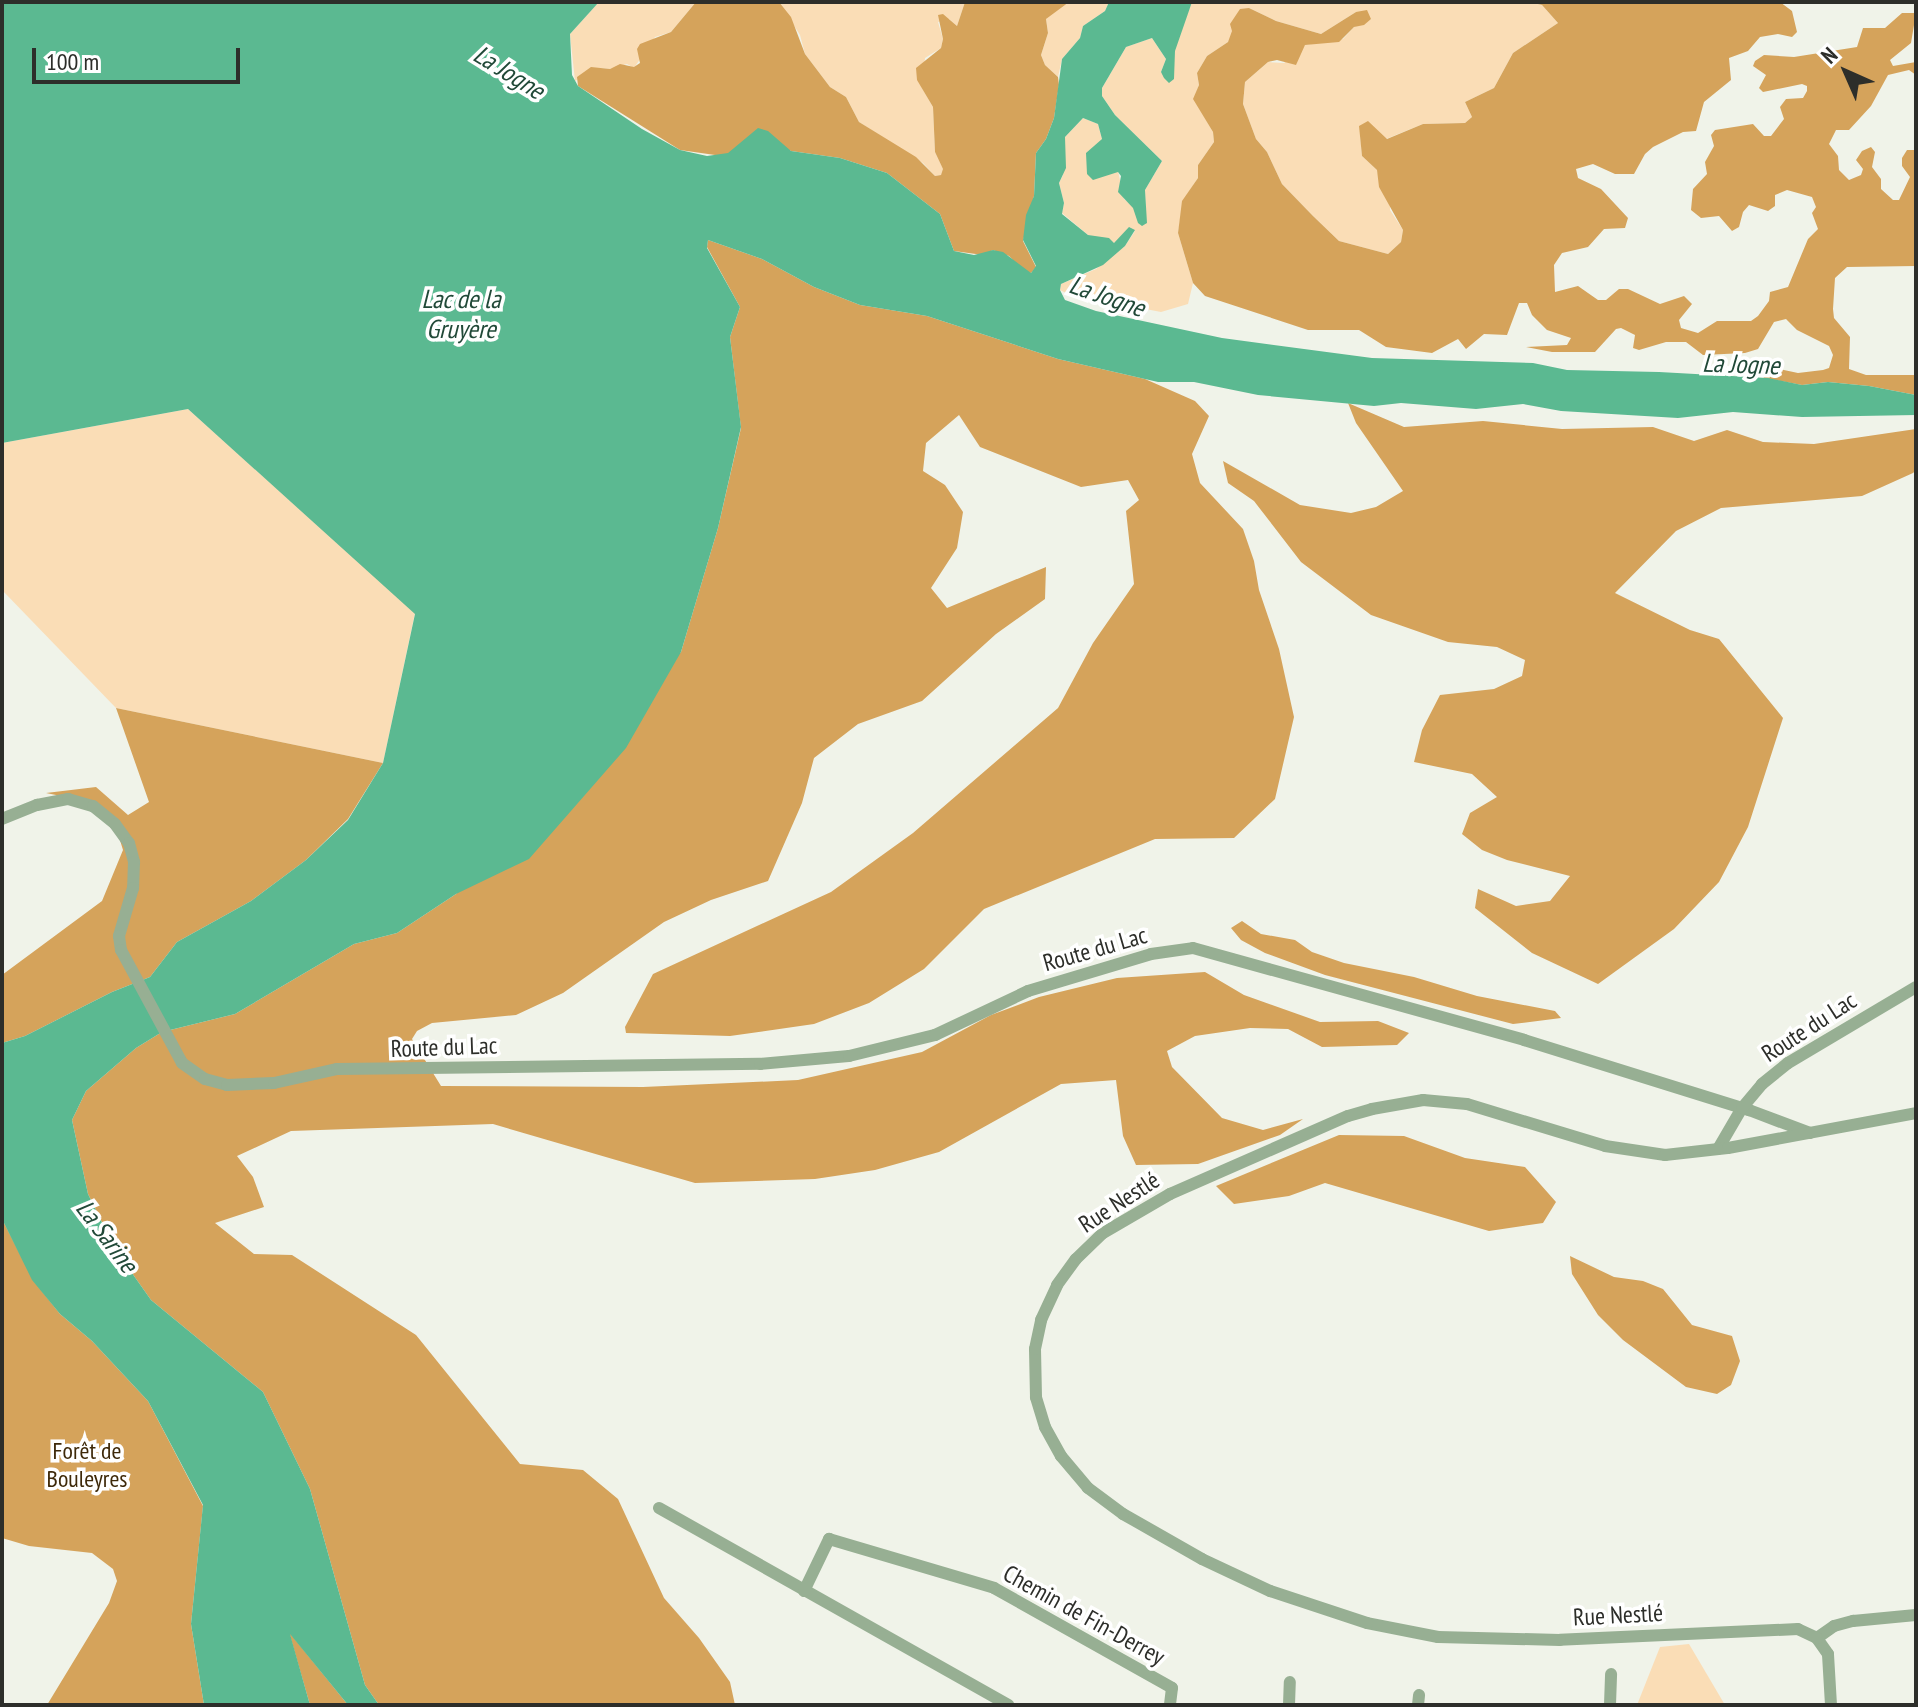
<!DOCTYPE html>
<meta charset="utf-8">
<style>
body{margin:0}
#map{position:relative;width:1918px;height:1707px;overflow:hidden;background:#f0f3e9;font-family:"PT Sans Narrow",sans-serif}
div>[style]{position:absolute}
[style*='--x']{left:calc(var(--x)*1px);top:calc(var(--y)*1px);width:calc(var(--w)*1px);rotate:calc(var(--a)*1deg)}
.green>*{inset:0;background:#faddb6}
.forest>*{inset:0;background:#d5a35b}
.water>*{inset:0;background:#5bb991}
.street>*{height:12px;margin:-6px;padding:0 6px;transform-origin:6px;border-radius:6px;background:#97af93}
span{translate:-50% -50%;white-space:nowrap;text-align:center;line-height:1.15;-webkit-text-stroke:7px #fff;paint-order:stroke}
.street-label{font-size:24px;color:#2d2e2a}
.park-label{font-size:24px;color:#3e2909}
.water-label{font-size:26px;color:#214938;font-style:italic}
.frame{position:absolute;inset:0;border:4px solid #2d2e2a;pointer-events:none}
.north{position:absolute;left:1806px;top:32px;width:80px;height:80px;-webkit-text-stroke:6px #fff;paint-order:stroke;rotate:315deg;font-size:22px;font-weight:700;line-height:32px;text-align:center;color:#2d2e2a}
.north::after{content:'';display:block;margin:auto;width:28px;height:36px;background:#2d2e2a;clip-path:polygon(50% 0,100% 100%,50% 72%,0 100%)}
.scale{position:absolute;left:32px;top:48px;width:208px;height:36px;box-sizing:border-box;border:4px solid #2d2e2a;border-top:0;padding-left:10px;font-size:24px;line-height:28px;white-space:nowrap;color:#2d2e2a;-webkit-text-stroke:6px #fff;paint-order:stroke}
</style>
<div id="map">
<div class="green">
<div style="clip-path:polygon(599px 2px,696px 2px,671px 32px,655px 37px,634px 68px,627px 64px,610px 69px,597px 68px,575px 81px,570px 34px)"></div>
<div style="clip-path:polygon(779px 2px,965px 2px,957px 26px,949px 19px,938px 22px,943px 39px,941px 48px,925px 58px,922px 88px,933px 107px,935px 152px,944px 170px,941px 175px,935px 176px,923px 163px,859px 122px,846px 97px,830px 87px,805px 54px,800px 35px)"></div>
<div style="clip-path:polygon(1069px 2px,1109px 2px,1105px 11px,1083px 26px,1080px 38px,1062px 59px,1058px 77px,1045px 65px,1041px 55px,1048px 33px,1046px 19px,1052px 12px)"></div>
<div style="clip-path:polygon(1192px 2px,1529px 2px,1542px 5px,1558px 23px,1513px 53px,1494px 88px,1465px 102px,1472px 117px,1465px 123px,1423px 124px,1386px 139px,1378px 132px,1360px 133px,1362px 156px,1377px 170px,1384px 195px,1390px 201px,1390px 210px,1403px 230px,1401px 242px,1388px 254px,1339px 241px,1313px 216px,1282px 184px,1267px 152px,1256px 139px,1243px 104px,1245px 82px,1268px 62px,1284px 63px,1305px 45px,1343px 39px,1354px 27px,1371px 19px,1356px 12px,1321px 34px,1276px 21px,1249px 8px,1228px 42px,1207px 56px,1197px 73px,1199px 85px,1194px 99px,1213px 132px,1214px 142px,1198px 165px,1198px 178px,1183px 201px,1178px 233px,1193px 283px,1188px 304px,1161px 312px,1068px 294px,1060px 290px,1061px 284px,1096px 269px,1125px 246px,1135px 231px,1114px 243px,1088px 235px,1062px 213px,1064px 203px,1059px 183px,1063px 175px,1065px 137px,1083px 118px,1098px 124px,1102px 139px,1087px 162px,1087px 174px,1118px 171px,1124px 199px,1146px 217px,1145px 190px,1162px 161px,1115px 115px,1102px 96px,1102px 88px,1126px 47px,1152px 38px,1166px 59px,1161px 72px,1169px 82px,1177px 40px)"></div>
<div style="clip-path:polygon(188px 409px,415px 613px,383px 763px,116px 708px,2px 590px,2px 443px)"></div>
<div style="clip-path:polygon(1689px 1644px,1725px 1705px,1637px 1705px,1660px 1647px)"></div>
</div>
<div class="forest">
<div style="clip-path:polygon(696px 2px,779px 2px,791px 17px,805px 54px,830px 87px,846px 97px,859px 122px,916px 157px,935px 176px,941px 175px,943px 169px,935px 152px,933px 107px,917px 80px,916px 68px,941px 48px,943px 39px,938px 15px,943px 14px,957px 26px,965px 2px,1069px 2px,1046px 19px,1048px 33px,1041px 55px,1045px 65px,1058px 77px,1059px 85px,1054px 118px,1046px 139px,1036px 153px,1034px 196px,1023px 241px,1036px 267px,1031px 273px,1025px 272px,1009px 256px,993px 250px,983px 255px,954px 251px,940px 214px,887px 173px,840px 158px,791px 151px,781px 146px,722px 156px,680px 150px,578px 86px,577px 77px,591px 67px,610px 69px,620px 64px,634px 67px,640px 63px,637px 49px,640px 44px,671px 32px)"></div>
<div style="clip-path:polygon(1529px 2px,1780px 2px,1792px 11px,1797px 32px,1792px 37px,1778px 34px,1760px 37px,1748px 51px,1729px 58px,1731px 80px,1704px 102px,1696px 131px,1683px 132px,1653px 147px,1645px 154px,1634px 174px,1615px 174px,1593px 164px,1576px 169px,1578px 178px,1601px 189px,1628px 218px,1625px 228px,1604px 229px,1588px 247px,1562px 253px,1554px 265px,1555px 292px,1578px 286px,1598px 300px,1606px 300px,1619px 289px,1628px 289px,1660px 304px,1684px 296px,1692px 304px,1679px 320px,1681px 328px,1698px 333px,1717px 321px,1751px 321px,1758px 316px,1769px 301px,1770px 292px,1788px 287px,1808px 239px,1818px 229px,1812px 213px,1816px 207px,1812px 197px,1787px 190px,1775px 195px,1775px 206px,1768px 211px,1749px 205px,1743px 212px,1739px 227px,1732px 231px,1719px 216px,1701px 218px,1691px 210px,1693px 189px,1707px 174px,1705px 162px,1714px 146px,1711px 135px,1715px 130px,1753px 124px,1764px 136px,1771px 136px,1784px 119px,1780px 107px,1786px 99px,1803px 98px,1807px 91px,1807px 86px,1802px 84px,1763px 92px,1759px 88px,1766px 75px,1753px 66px,1755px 61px,1764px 55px,1794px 57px,1857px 47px,1863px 28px,1885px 28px,1902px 13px,1916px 13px,1911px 43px,1890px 60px,1893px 66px,1916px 62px,1916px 75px,1909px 70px,1888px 75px,1871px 106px,1849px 130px,1836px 130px,1829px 144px,1838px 156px,1839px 170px,1849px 180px,1861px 175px,1863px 169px,1856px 160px,1862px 151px,1871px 147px,1875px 152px,1872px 167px,1881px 179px,1881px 189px,1893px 200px,1899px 200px,1910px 177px,1902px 166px,1902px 158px,1907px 150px,1916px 150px,1916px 266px,1847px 267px,1835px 278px,1833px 309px,1834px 318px,1850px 337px,1849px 369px,1866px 375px,1916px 375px,1916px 395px,1869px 386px,1828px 382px,1802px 385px,1764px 378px,1761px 372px,1769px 367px,1798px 373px,1823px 370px,1829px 368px,1833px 355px,1829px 346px,1797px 330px,1786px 319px,1774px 322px,1758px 349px,1745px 353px,1703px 355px,1686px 342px,1666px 342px,1639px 350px,1633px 348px,1635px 335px,1621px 328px,1616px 329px,1595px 352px,1552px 352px,1526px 347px,1567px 345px,1571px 338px,1547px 330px,1532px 315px,1527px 303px,1519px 303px,1507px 335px,1484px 334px,1466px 349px,1458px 339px,1432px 353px,1386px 347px,1359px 330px,1308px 330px,1205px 296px,1193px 283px,1178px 233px,1182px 201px,1198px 178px,1198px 165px,1214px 142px,1213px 132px,1193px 99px,1199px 85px,1197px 73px,1207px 56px,1228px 42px,1232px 31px,1230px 24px,1240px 9px,1249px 8px,1276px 21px,1321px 34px,1356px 12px,1367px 10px,1371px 19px,1364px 25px,1354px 27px,1339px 42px,1305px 45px,1296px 65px,1277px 60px,1268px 62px,1245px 82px,1243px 104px,1256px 139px,1267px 152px,1282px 184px,1313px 216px,1339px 241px,1388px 254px,1401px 242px,1403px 230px,1379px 187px,1377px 170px,1362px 156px,1359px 126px,1368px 121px,1387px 139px,1423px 124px,1465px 123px,1472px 117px,1465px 102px,1494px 88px,1513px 53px,1558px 23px,1542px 5px)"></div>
<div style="clip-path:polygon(708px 240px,762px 259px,814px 287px,860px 305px,927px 316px,1058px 359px,1145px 379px,1195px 401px,1209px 416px,1192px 454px,1200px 483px,1243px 529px,1254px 561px,1259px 590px,1279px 649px,1294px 717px,1275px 799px,1234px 838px,1155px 839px,984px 909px,924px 969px,869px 1003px,814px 1024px,730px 1036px,626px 1033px,625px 1027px,653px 974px,831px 892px,913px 833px,1058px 708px,1093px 643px,1134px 584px,1126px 511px,1139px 500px,1128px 480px,1081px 487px,980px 447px,959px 415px,926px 443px,923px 471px,945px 485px,963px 512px,957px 548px,931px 588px,947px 608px,1046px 567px,1045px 599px,996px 634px,922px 701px,858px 724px,814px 758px,802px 803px,768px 881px,711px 900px,664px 922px,563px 993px,516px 1015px,432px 1023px,417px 1031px,412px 1039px,441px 1086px,643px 1087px,798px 1080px,922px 1052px,991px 1015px,1039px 997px,1117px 978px,1205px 972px,1244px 995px,1320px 1022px,1378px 1021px,1409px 1033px,1397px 1045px,1322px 1047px,1288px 1029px,1250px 1028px,1195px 1036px,1167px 1051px,1172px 1067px,1222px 1118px,1263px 1130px,1303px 1119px,1280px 1135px,1198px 1164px,1136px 1165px,1123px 1136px,1116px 1080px,1061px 1084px,939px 1152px,875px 1170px,815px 1179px,695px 1183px,493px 1124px,291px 1131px,237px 1156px,253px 1177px,264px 1207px,215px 1223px,254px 1254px,292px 1255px,416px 1335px,520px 1464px,583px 1470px,618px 1499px,664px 1598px,699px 1638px,730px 1682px,735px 1705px,379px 1705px,365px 1685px,310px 1489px,263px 1392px,151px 1300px,115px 1249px,88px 1194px,72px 1120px,86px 1091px,136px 1048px,162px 1032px,235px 1014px,354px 944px,397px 933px,456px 894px,681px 652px,718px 528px,741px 428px,730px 337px,740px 307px,707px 247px)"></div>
<div style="clip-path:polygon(1348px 403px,1404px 427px,1483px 421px,1562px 429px,1653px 427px,1694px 441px,1727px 430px,1763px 442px,1814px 444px,1916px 429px,1916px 470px,1913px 473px,1862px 496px,1721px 508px,1676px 531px,1615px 593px,1690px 630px,1719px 639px,1783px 718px,1748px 827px,1719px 882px,1674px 929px,1598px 984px,1532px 953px,1475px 908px,1478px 889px,1516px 906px,1550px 901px,1570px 876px,1507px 860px,1482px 850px,1462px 834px,1470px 813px,1497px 797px,1472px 774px,1414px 762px,1422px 730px,1440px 695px,1494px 689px,1522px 676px,1525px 660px,1497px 647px,1448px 642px,1371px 615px,1301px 562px,1254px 501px,1228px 483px,1223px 461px,1300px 505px,1351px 513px,1376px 507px,1403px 491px,1356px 423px)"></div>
<div style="clip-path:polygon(116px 708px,383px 763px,348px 819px,306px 860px,251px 901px,177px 942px,150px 977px,112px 992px,25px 1036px,2px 1043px,2px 975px,102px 901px,123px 850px,115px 824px,96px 803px,46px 793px,96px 787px,128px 815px,149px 802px)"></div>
<div style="clip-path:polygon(1242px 921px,1261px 934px,1295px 940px,1312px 952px,1344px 963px,1414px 977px,1477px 996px,1555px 1011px,1561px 1018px,1513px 1024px,1325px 975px,1265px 953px,1241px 940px,1231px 928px)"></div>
<div style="clip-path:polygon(1339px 1135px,1404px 1136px,1465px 1158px,1525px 1167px,1556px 1202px,1543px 1223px,1489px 1231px,1325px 1183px,1289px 1196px,1234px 1204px,1216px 1186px)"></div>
<div style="clip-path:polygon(2px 1219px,33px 1280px,60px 1314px,92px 1341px,148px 1401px,203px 1506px,191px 1624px,204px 1705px,47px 1705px,109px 1603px,117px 1581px,113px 1569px,92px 1553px,29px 1546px,2px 1538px)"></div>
<div style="clip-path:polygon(1570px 1256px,1614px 1277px,1643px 1281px,1663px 1289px,1692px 1325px,1732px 1336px,1740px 1361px,1731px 1385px,1717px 1394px,1686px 1387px,1623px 1340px,1598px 1315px,1572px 1274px)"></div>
<div style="clip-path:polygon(289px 1632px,348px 1705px,310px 1705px)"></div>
</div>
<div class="water">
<div style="clip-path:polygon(2px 2px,599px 2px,570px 34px,572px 75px,578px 86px,642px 129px,680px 150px,707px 156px,728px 153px,758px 128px,768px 131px,791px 151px,840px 158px,887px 173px,940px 214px,954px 251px,974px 255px,993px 250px,1003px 252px,1031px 273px,1036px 266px,1023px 240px,1026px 215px,1034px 196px,1036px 153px,1046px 139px,1054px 118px,1062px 59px,1080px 38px,1083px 26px,1105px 11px,1109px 2px,1192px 2px,1175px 51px,1174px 79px,1169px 83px,1164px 78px,1161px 72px,1166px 59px,1152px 38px,1126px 47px,1102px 88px,1102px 96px,1115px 115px,1162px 161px,1145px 190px,1147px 223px,1142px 226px,1138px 223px,1133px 208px,1118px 192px,1121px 176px,1118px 172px,1093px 180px,1087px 174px,1086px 153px,1102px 139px,1098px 124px,1083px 118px,1065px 137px,1066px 168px,1059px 183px,1064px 203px,1062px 214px,1088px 235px,1109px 238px,1114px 243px,1129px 227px,1135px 230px,1125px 246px,1103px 265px,1061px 284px,1060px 290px,1065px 300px,1096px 311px,1222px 338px,1372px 358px,1533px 363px,1567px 370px,1659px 372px,1768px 378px,1802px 385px,1828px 382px,1869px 386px,1916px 395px,1916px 415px,1802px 417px,1733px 412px,1678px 418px,1561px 411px,1523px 404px,1476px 409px,1401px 403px,1374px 406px,1258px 395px,1194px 382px,1158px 382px,1058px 359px,927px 316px,860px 305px,814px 287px,762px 259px,708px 240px,707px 248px,740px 307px,730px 337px,741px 427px,718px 528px,681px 652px,626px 748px,529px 859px,456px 894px,397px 933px,354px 944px,235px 1014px,162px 1032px,136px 1048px,86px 1091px,72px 1120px,88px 1194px,115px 1249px,151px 1300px,263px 1392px,310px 1489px,365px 1685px,379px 1705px,348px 1705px,290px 1634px,310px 1705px,204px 1705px,191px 1624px,203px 1505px,148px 1401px,92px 1341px,60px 1314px,32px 1280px,2px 1219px,2px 1043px,25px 1036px,112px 992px,150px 977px,177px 942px,251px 901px,306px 860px,348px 820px,383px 763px,415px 614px,188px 409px,2px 443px)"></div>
</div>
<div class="street">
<div style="--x:2;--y:819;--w:38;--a:-22"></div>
<div style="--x:37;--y:805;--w:32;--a:-11"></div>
<div style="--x:68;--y:799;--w:26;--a:16"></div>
<div style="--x:93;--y:806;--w:28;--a:39"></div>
<div style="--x:115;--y:824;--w:24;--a:54"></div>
<div style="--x:129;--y:843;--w:20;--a:75"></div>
<div style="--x:134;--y:862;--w:26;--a:92"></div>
<div style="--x:133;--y:888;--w:50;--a:106.3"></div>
<div style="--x:119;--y:936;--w:14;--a:82"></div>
<div style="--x:121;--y:950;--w:128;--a:61.6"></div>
<div style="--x:182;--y:1063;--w:28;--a:35"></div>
<div style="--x:205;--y:1079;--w:23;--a:15"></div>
<div style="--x:227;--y:1085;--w:47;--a:-2.4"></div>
<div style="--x:274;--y:1083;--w:65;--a:-12.5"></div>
<div style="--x:337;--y:1069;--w:423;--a:-0.7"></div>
<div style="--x:760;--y:1064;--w:89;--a:-5.1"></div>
<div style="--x:849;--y:1056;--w:89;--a:-13.7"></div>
<div style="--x:935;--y:1035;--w:103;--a:-25.3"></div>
<div style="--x:1028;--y:991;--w:128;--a:-16.7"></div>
<div style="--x:1151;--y:954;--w:42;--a:-8.1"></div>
<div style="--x:1193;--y:948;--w:344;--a:15.5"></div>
<div style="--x:1524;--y:1040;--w:236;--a:17.3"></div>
<div style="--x:1749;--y:1110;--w:65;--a:20.7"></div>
<div style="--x:1718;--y:1149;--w:48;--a:-59.7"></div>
<div style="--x:1742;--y:1108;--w:31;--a:-50"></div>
<div style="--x:1762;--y:1084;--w:33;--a:-39"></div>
<div style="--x:1788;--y:1063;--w:149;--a:-30.7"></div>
<div style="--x:659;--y:1508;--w:401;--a:29.4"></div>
<div style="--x:804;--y:1591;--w:58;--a:-64.3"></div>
<div style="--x:829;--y:1539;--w:172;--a:16.5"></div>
<div style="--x:994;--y:1588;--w:204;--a:29.3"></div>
<div style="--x:1172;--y:1688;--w:17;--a:97"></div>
<div style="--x:1817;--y:1638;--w:21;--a:-35"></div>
<div style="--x:1834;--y:1626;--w:20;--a:-15"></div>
<div style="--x:1853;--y:1621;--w:63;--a:-5.4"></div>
<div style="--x:1289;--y:1705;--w:23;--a:-88"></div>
<div style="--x:1418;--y:1705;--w:10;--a:-84"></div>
<div style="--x:1610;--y:1705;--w:31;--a:-88"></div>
<div style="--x:1831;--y:1705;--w:51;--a:-93.4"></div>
<div style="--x:1828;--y:1654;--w:19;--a:-125"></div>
<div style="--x:1817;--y:1638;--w:21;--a:-155"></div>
<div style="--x:1798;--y:1629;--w:238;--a:177.4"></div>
<div style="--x:1560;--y:1640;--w:122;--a:-178.6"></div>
<div style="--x:1438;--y:1637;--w:72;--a:-168.8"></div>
<div style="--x:1367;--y:1623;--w:102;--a:-161.7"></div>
<div style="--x:1270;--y:1591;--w:75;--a:-154.8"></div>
<div style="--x:1202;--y:1559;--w:91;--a:-150.3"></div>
<div style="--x:1123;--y:1514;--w:44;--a:-143.4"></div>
<div style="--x:1088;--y:1488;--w:42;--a:-130.2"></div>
<div style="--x:1061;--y:1456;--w:33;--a:-119"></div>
<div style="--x:1045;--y:1427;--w:31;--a:-107"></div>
<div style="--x:1036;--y:1397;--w:48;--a:-91.2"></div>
<div style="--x:1035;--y:1349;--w:30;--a:-78"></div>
<div style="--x:1041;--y:1320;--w:38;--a:-65"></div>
<div style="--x:1057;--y:1285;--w:32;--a:-54"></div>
<div style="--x:1076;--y:1259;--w:37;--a:-44"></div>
<div style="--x:1103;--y:1233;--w:78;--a:-30.2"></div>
<div style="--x:1170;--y:1194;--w:194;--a:-23.7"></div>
<div style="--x:1348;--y:1116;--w:25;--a:-16"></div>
<div style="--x:1372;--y:1109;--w:52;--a:-10"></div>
<div style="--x:1423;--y:1100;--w:44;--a:5.2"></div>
<div style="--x:1467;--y:1104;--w:144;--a:16.9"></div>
<div style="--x:1605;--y:1146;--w:61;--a:8.5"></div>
<div style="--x:1665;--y:1155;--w:63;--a:-6.3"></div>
<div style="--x:1728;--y:1148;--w:191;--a:-10.5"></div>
</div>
<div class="street-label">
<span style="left:1095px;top:949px;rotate:-16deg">Route du Lac</span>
<span style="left:1809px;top:1027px;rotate:-33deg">Route du Lac</span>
<span style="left:444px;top:1047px;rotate:-2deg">Route du Lac</span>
<span style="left:1119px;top:1202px;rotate:-33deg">Rue Nestlé</span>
<span style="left:1084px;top:1615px;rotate:29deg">Chemin de Fin-Derrey</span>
<span style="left:1618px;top:1615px;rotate:-3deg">Rue Nestlé</span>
</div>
<div class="park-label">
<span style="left:87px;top:1465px">Forêt de<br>Bouleyres</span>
</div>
<div class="water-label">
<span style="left:509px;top:72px;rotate:32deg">La Jogne</span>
<span style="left:1107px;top:296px;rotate:19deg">La Jogne</span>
<span style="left:461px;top:314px">Lac de la<br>Gruyère</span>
<span style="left:1741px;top:364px;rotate:2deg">La Jogne</span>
<span style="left:107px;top:1236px;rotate:53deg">La Sarine</span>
</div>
<div class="frame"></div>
<div class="north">N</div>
<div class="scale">100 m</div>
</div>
